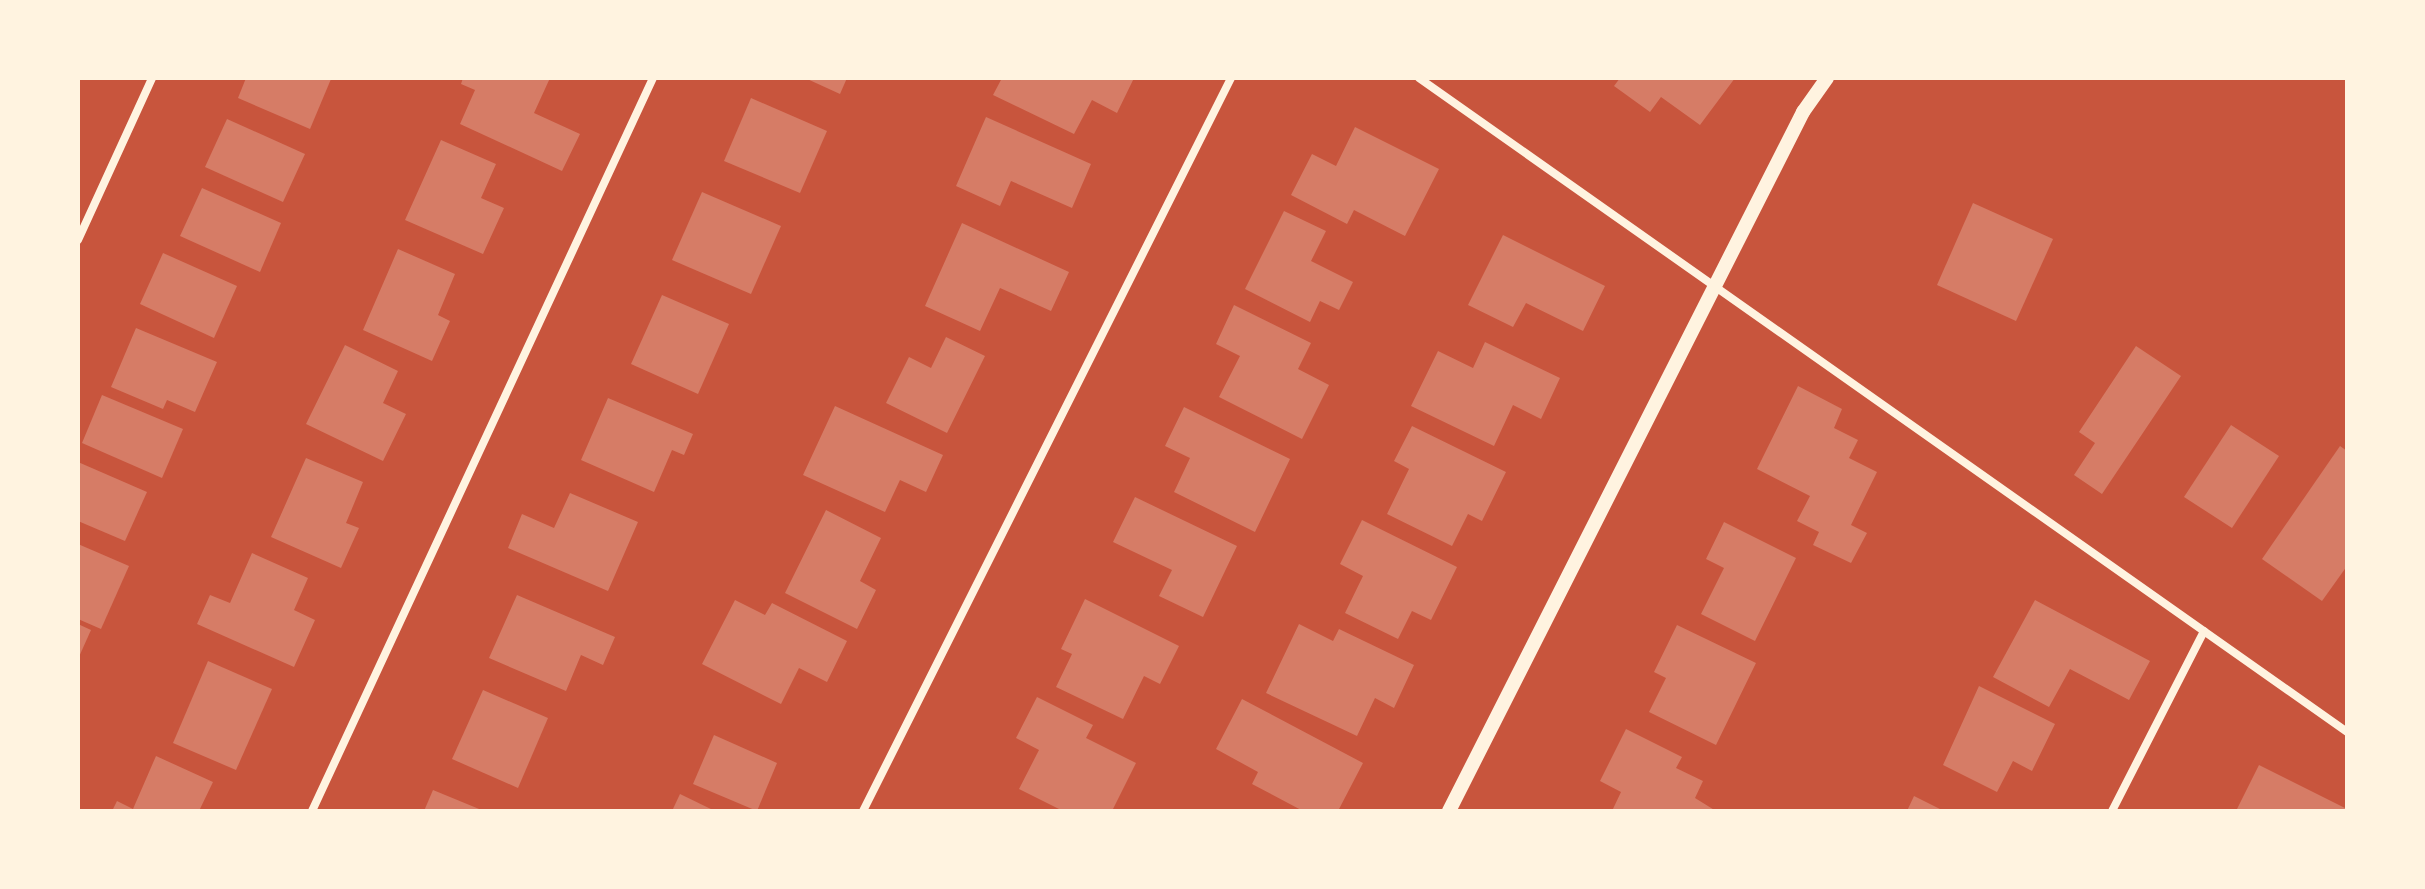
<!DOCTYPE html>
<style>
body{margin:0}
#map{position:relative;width:2425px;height:889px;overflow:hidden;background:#c8553d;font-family:Inter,sans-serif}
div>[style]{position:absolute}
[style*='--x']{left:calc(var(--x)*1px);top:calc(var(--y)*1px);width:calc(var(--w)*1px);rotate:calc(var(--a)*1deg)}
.building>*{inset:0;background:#d67c66}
.minor>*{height:8px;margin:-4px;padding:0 4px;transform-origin:4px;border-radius:4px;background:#fff3e0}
.tertiary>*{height:14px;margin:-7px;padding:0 7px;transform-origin:7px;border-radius:7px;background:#fff3e0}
span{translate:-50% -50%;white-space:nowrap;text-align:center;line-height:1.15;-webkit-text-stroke:6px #fff3e0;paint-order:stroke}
.frame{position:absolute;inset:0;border:80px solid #fff3e0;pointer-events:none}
</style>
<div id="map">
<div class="building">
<div style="clip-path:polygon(246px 78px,328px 78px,331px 79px,310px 129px,238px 98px)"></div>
<div style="clip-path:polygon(463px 78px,550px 78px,534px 113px,580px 134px,562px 171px,460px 124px,475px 90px,461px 84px)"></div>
<div style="clip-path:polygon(805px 78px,847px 78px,840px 94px)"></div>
<div style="clip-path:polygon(1002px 78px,1134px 78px,1117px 113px,1092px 100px,1074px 134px,993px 95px)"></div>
<div style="clip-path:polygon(1620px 78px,1735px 78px,1700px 125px,1661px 97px,1650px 112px,1614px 86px)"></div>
<div style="clip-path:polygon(751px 98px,827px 131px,800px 193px,724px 161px)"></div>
<div style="clip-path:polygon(986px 117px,1091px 164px,1072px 208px,1011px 181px,1000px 206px,956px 186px)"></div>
<div style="clip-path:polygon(227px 119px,305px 154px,283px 202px,205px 167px)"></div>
<div style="clip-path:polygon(1355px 127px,1439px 169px,1405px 236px,1354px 210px,1347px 224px,1291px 195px,1312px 154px,1336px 166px)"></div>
<div style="clip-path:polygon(441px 140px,496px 164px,481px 198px,504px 208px,483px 254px,405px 220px)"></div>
<div style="clip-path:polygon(202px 188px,281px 223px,260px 272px,180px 236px)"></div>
<div style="clip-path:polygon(702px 192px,781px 226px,751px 294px,672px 260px)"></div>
<div style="clip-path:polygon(1973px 203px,2053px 239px,2016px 321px,1937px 285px)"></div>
<div style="clip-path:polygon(1284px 211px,1326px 231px,1311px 261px,1353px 282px,1339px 310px,1320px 301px,1310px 322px,1245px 289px)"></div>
<div style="clip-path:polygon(962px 223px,1069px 272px,1051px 311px,1000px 288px,980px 331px,925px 306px)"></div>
<div style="clip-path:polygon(1503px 235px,1605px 286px,1583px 331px,1526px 303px,1513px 327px,1468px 305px)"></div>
<div style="clip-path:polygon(398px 249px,455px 274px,438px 315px,450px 321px,432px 361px,363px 330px)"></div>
<div style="clip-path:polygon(163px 253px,237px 286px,214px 338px,140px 304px)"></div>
<div style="clip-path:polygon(662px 295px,729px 324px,698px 394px,631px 364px)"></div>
<div style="clip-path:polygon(1234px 305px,1311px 343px,1298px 369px,1329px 385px,1302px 439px,1219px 397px,1240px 356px,1216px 344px)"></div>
<div style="clip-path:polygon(136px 328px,217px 362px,195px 412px,167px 400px,163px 409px,111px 387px)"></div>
<div style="clip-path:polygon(946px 337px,985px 356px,947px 433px,886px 403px,909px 357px,931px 368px)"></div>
<div style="clip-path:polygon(1485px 342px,1560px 378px,1541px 419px,1513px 405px,1494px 446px,1411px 406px,1438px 351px,1473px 368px)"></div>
<div style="clip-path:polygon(345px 345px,398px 371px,383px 403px,406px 414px,383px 461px,306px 424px)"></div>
<div style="clip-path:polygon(2136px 346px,2181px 376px,2102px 494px,2074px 475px,2095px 443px,2079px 432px)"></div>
<div style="clip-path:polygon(1798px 386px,1842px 409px,1834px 428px,1858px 440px,1849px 458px,1877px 472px,1851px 525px,1867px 533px,1851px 563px,1813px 545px,1819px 532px,1797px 521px,1810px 496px,1757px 469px)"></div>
<div style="clip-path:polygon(102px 395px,183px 429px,162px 478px,82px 443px)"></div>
<div style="clip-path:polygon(608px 398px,693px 434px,684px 455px,672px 450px,654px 492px,581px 460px)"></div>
<div style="clip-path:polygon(835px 406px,943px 455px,926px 492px,900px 480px,885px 512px,803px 475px)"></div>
<div style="clip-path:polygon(1184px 407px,1290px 459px,1255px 532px,1174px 492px,1190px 458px,1165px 446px)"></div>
<div style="clip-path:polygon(2231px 425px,2279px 456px,2232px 528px,2184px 497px)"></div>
<div style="clip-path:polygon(1412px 426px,1506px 472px,1482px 521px,1468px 514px,1452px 546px,1387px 514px,1409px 469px,1394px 461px)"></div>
<div style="clip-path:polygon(2340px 446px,2347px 451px,2347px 566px,2322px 601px,2262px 559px)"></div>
<div style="clip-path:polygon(306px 458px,363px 482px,346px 523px,359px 528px,341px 568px,271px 537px)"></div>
<div style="clip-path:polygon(78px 462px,147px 492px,125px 541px,78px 521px)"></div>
<div style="clip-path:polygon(570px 493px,638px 522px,608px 591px,508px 548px,522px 514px,554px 528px)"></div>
<div style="clip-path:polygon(1135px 497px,1237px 546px,1203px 617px,1159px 596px,1172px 570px,1113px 542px)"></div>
<div style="clip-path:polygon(826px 510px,881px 538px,860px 581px,876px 590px,857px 629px,785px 593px)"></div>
<div style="clip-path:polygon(1362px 520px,1457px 567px,1431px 620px,1412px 611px,1398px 639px,1345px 613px,1363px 576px,1340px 564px)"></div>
<div style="clip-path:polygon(1724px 522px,1796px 558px,1755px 641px,1701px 614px,1724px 568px,1706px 559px)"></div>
<div style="clip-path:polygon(78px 544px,129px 566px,101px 629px,78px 619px)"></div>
<div style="clip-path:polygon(252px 553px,308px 578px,294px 610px,315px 620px,294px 667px,197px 624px,210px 595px,230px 603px)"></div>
<div style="clip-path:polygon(517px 595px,615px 637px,603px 665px,581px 655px,566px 691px,489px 658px)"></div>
<div style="clip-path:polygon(1085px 599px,1179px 646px,1160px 684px,1144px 676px,1123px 719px,1056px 687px,1072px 654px,1061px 649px)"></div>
<div style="clip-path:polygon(735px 600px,765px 615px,772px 603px,847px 641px,827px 682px,799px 668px,781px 704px,702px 664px)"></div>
<div style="clip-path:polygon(2035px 600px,2150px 661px,2129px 700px,2070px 669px,2049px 707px,1993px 677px)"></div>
<div style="clip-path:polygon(78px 624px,91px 630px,78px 659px)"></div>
<div style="clip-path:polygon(1299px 624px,1333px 641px,1339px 629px,1414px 665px,1394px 708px,1375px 698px,1357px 736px,1266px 693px)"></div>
<div style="clip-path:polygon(1677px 625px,1756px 663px,1716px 745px,1649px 712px,1666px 678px,1654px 672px)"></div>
<div style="clip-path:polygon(208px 661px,272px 689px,236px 770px,173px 743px)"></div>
<div style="clip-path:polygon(1979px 686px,2055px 724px,2032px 771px,2013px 761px,1997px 792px,1943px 765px)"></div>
<div style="clip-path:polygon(483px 690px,548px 718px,518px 788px,452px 759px)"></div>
<div style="clip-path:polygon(1037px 697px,1093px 725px,1086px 738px,1136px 763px,1112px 811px,1063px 811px,1019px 789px,1039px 750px,1016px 738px)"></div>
<div style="clip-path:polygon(1242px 699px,1363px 763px,1338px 811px,1303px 811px,1252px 784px,1258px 772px,1216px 749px)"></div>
<div style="clip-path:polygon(1626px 729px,1682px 757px,1676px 768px,1703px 781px,1695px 798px,1716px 811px,1612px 811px,1621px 792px,1600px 781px)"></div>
<div style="clip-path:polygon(714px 735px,777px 763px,757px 811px,693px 784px)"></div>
<div style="clip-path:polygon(156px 756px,213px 782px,199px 811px,112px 811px,117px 801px,133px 809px)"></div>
<div style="clip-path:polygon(2259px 765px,2347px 809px,2347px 811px,2236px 811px)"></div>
<div style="clip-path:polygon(433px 790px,484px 811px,424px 811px)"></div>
<div style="clip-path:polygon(680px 794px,715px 811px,672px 811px)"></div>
<div style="clip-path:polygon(1914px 796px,1944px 811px,1907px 811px)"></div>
</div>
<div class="minor">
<div style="--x:1419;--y:78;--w:1135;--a:35.17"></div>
<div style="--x:78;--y:240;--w:178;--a:-65.4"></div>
<div style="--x:312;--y:811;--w:808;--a:-65.05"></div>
<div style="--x:863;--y:811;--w:820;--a:-63.34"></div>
<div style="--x:2112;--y:811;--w:202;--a:-62.9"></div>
</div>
<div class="tertiary">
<div style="--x:1449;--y:811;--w:784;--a:-63.14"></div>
<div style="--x:1803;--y:112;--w:42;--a:-54.8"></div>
</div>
<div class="frame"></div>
</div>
